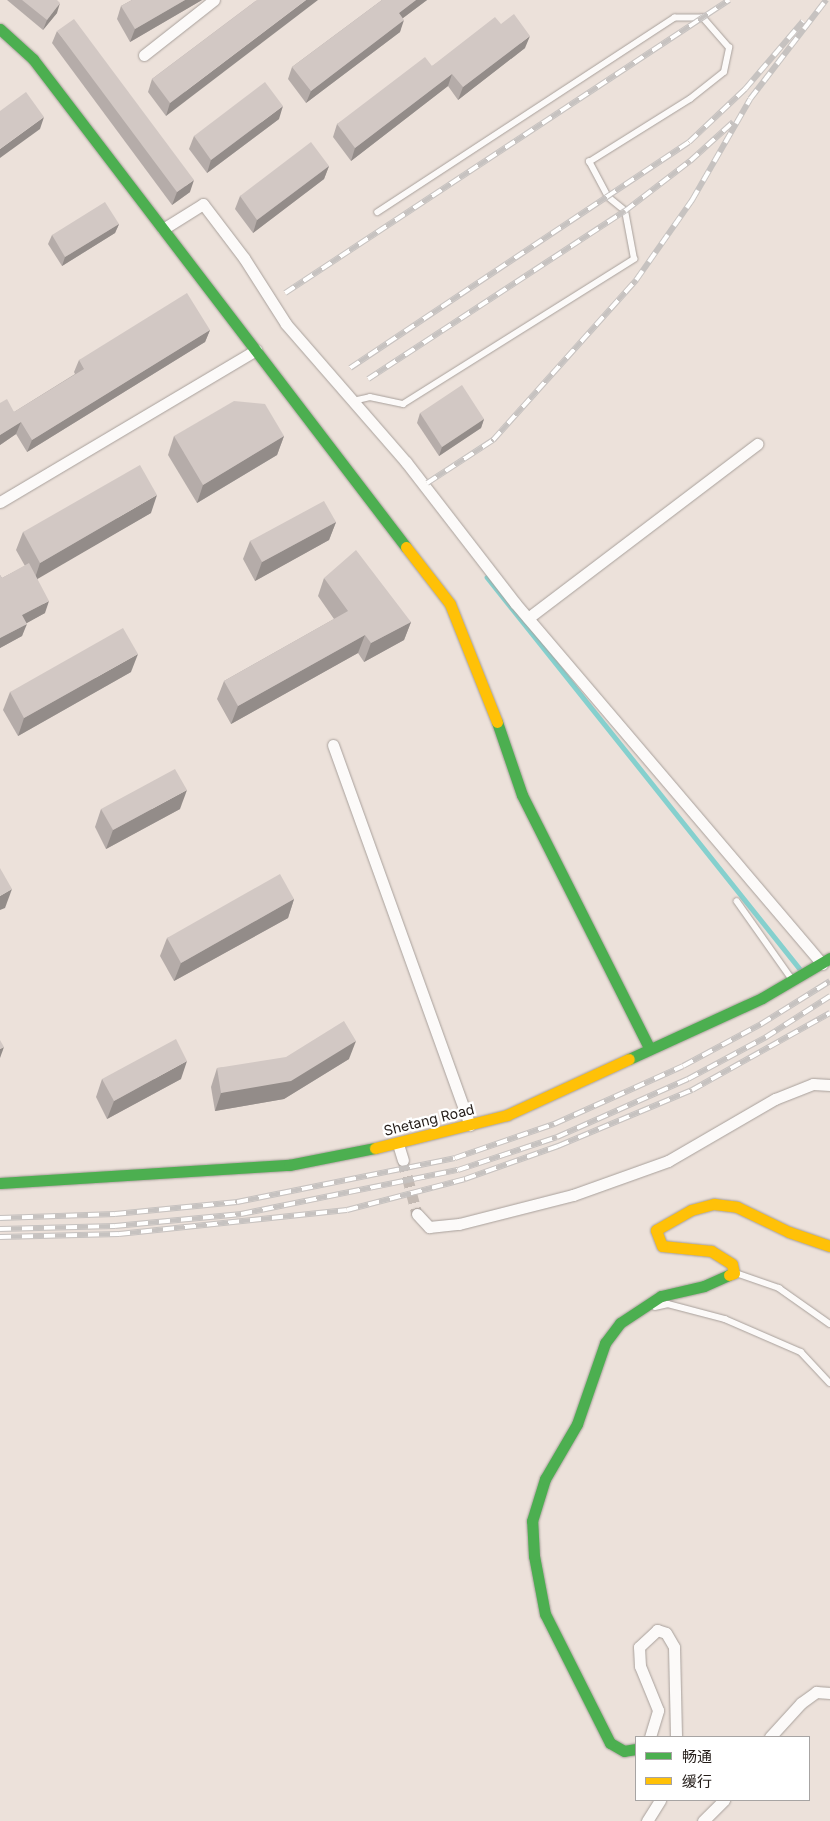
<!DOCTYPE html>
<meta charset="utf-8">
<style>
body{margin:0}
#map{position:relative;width:830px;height:1821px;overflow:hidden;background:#ece1da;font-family:Inter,"Noto Sans SC",sans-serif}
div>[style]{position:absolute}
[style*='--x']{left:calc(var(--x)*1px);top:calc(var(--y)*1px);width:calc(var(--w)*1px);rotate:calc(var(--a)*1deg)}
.stream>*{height:4.5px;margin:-2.25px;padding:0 2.25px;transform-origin:2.25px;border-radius:2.25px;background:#85d0ce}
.street-tunnel>*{height:11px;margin-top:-5.5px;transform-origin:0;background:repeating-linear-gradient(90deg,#c4bab3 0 11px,transparent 0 16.5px)}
.roads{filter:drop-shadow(0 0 1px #a8a09b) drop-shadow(0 0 1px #a8a09b)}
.lane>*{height:5.5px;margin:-2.75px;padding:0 2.75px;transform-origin:2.75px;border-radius:2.75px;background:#fcfaf9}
.street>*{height:11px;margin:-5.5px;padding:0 5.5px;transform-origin:5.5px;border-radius:5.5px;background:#fcfaf9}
.fast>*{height:11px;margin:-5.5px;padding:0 5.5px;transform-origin:5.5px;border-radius:5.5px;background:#4caf50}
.slow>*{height:11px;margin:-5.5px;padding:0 5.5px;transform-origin:5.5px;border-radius:5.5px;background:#ffc107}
.rail>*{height:5.5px;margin-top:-2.75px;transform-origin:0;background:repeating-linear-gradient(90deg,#fff 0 11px,#c6c2c0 0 22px);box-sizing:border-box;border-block:1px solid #c6c2c0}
.wall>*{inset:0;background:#b5aca9}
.shaded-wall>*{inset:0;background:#938c89}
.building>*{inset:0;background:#d2c8c4}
span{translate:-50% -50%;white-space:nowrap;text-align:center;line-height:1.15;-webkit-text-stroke:4.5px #fff;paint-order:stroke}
.street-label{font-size:14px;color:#231c18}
.legend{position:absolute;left:635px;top:1736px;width:175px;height:65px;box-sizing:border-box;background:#fff;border:1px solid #a7a4a3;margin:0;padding:6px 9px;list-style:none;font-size:15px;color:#231c18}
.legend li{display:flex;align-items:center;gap:10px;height:25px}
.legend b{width:25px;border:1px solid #a7a4a3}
</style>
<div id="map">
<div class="stream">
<div style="--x:487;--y:577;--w:502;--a:51.39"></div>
</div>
<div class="street-tunnel">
<div style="--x:403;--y:1160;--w:56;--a:75.5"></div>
</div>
<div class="roads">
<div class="lane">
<div style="--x:353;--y:401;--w:17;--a:-13"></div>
<div style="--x:370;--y:397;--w:34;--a:12"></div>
<div style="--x:403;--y:404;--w:273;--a:-32.1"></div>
<div style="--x:634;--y:259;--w:49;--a:-100.6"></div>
<div style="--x:625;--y:211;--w:22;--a:-141"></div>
<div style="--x:608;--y:197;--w:40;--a:-118"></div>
<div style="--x:589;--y:162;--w:119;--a:-32"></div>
<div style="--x:690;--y:99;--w:43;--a:-38.5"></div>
<div style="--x:724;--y:72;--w:25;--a:-78"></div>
<div style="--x:729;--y:48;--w:40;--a:-131"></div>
<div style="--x:703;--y:18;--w:28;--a:180"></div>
<div style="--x:675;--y:18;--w:355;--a:146.8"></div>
<div style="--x:737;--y:901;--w:95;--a:54.8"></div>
<div style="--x:736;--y:1273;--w:46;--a:19.2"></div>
<div style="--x:779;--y:1288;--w:62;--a:35.2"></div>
<div style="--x:655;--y:1307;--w:13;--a:-13"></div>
<div style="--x:668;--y:1304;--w:59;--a:14.7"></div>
<div style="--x:725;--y:1319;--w:83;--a:23.5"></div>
<div style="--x:801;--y:1352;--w:42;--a:46.9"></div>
</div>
<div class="street">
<div style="--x:144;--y:55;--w:89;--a:-38.2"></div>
<div style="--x:163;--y:229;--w:47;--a:-32"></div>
<div style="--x:203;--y:204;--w:68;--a:52.8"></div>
<div style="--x:244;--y:258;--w:78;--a:57.5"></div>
<div style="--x:286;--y:324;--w:183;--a:49"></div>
<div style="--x:406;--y:462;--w:178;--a:52.3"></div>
<div style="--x:515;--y:603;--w:474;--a:49.6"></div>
<div style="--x:0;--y:502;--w:298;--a:-30.7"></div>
<div style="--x:528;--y:618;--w:288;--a:-37.2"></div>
<div style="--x:333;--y:745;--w:404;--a:70.2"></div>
<div style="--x:398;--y:1144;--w:17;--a:73"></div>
<div style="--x:417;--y:1214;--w:18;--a:47"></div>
<div style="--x:429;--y:1227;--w:30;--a:-6"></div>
<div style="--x:459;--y:1224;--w:118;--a:-14.3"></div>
<div style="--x:573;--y:1195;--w:101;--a:-19.7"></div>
<div style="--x:668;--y:1161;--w:124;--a:-30.1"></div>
<div style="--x:775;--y:1099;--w:41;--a:-21.5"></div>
<div style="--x:813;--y:1084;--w:17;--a:3"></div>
<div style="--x:650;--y:1737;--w:28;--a:-73"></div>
<div style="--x:658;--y:1710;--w:48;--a:-112.2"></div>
<div style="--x:640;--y:1666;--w:19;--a:-93"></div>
<div style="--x:639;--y:1647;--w:25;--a:-43"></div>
<div style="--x:657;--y:1630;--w:9;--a:18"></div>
<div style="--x:666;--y:1633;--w:16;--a:60"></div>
<div style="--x:674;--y:1647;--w:90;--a:88.7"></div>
<div style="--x:770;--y:1737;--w:46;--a:-47.6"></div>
<div style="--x:801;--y:1703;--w:19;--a:-36"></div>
<div style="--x:816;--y:1692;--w:14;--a:4"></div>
<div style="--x:647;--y:1821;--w:25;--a:-58"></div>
<div style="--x:703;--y:1821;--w:30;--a:-45"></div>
</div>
<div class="fast">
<div style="--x:0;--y:29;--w:45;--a:42.3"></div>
<div style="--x:33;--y:59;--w:614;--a:52.61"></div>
<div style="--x:497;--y:722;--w:77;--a:71.1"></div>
<div style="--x:522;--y:795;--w:284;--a:63.3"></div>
<div style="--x:629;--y:1059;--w:146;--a:-24.6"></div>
<div style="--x:762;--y:998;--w:79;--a:-30.5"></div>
<div style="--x:0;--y:1183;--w:290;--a:-3.6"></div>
<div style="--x:289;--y:1165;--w:88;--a:-11.2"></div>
<div style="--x:636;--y:1749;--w:12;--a:171"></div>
<div style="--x:624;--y:1751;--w:16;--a:-150"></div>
<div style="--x:610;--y:1743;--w:144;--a:-116.7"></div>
<div style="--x:545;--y:1614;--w:59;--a:-100.7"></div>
<div style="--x:534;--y:1556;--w:35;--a:-93"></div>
<div style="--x:532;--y:1521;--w:44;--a:-72.8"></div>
<div style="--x:545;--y:1479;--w:64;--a:-59.8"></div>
<div style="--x:577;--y:1424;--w:86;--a:-70.9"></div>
<div style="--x:605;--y:1343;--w:25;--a:-53"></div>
<div style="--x:620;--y:1323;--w:49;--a:-33.4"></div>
<div style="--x:661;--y:1296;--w:44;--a:-13.1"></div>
<div style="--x:704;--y:1286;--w:27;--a:-24"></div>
</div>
<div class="slow">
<div style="--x:406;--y:547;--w:72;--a:52.3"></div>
<div style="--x:450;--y:604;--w:127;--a:68.3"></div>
<div style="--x:375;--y:1148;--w:136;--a:-14"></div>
<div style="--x:507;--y:1115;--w:134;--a:-24.7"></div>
<div style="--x:729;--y:1275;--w:5;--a:-22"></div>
<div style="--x:734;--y:1273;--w:9;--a:-103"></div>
<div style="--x:732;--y:1264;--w:25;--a:-148"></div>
<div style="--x:711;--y:1251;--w:49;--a:-174.2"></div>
<div style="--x:662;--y:1246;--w:17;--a:-111"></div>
<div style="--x:656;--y:1230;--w:40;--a:-29.7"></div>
<div style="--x:691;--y:1210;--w:24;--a:-15"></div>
<div style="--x:714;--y:1204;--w:23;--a:7"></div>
<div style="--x:737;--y:1207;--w:58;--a:25.7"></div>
<div style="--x:789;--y:1232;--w:43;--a:18.9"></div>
</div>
</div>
<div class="rail">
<div style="--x:285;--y:293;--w:532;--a:-33.42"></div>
<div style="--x:350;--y:368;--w:407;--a:-33.7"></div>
<div style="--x:689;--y:142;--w:77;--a:-43.4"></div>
<div style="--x:745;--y:89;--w:89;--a:-49.5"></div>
<div style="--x:368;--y:379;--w:307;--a:-33.2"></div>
<div style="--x:625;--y:211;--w:82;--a:-37.6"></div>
<div style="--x:690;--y:161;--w:58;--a:-42.2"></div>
<div style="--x:427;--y:483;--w:79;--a:-33.1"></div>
<div style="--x:493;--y:440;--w:215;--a:-48.2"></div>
<div style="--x:636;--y:280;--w:98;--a:-55"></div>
<div style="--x:692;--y:200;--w:116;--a:-60.1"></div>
<div style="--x:750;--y:99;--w:125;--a:-52.5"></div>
<div style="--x:0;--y:1218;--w:115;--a:-2"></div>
<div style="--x:115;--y:1214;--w:123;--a:-5.6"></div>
<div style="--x:237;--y:1202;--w:222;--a:-11.4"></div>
<div style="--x:455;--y:1158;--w:105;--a:-19"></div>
<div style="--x:554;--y:1124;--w:141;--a:-24.2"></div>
<div style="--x:683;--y:1066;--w:89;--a:-28.3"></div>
<div style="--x:761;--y:1024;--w:81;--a:-31.9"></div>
<div style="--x:0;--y:1229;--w:115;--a:-1.5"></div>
<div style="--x:115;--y:1226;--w:127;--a:-5.4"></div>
<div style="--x:241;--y:1214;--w:221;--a:-11.5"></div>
<div style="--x:458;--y:1170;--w:104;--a:-18.4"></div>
<div style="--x:557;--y:1137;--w:143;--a:-23.9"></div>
<div style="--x:688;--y:1079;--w:89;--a:-28.3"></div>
<div style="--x:766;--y:1037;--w:76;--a:-32.6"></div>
<div style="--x:0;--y:1237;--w:119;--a:-1.4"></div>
<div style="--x:119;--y:1234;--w:229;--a:-6"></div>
<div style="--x:347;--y:1210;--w:122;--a:-14.7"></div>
<div style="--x:465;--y:1179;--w:99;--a:-19.5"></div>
<div style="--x:558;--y:1146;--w:145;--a:-22.7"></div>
<div style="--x:692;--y:1090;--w:158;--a:-29.2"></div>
</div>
<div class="wall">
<div style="clip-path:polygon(7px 0,57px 0,57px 13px,43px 30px)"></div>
<div style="clip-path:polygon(132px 0,202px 0,130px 42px,117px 19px,121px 6px)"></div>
<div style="clip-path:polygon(257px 0,166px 116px,148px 92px,152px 79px)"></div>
<div style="clip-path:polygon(382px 0,427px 0,403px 18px,400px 32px,306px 103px,288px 79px,292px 67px)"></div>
<div style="clip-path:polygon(501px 24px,525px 48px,458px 100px,448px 86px,351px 161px,333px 137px,337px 124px)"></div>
<div style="clip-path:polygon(57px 31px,190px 192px,172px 205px,52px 43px)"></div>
<div style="clip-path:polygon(279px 119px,207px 173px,189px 149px,194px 136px)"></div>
<div style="clip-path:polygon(329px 166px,324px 179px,253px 233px,235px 209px,240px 196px)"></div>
<div style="clip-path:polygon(119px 224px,115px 233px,62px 266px,48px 244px,52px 235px)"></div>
<div style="clip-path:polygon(210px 330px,205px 342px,27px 452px,16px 434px,0 445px,0 403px,14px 412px,75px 374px,74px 372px,79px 360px)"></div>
<div style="clip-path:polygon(420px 413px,484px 419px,481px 428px,439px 456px,417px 423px)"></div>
<div style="clip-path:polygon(174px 436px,284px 436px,277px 455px,197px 503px,168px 455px)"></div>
<div style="clip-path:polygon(151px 513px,37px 578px,45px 613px,26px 623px,22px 636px,0 648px,0 575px,2px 578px,25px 566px,16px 550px,23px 532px)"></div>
<div style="clip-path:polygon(336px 522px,329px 540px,255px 581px,243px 559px,250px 541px)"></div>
<div style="clip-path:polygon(324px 578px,411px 622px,404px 640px,364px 662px,358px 653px,231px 724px,217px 699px,224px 681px,334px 619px,318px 596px)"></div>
<div style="clip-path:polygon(131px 672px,18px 736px,3px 710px,10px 692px)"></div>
<div style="clip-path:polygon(101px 809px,180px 809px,106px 849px,95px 827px)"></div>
<div style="clip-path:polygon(294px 899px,288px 918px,174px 981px,160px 956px,167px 938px)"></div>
<div style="clip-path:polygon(349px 1059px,284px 1099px,215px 1111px,211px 1087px,217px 1068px)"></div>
<div style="clip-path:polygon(102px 1079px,181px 1079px,107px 1119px,96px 1097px)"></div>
</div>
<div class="shaded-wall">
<div style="clip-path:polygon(185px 0,202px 0,130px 42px,135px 29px)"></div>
<div style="clip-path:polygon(306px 0,318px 0,166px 116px,170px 103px)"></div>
<div style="clip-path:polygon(416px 0,427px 0,395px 24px,399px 13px)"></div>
<div style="clip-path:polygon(60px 3px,57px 13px,43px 30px,47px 20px)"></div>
<div style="clip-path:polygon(404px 20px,400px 32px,306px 103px,311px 91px)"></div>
<div style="clip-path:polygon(530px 36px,525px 48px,458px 100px,463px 87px)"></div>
<div style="clip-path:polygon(452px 74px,448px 86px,351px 161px,355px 148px)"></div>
<div style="clip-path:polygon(283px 106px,279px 119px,207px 173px,211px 160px)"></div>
<div style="clip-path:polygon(44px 117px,40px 129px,0 158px,0 149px)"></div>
<div style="clip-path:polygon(329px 166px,324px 179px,253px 233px,257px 220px)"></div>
<div style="clip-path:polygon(194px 180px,190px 192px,172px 205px,177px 192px)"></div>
<div style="clip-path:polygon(119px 224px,115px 233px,62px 266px,65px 257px)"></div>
<div style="clip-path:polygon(210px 330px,205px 342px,27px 452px,32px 440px)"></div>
<div style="clip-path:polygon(484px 419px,481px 428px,439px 456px,442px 447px)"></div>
<div style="clip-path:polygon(21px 422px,16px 434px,0 445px,0 435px)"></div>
<div style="clip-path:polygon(284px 436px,277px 455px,197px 503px,203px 485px)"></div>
<div style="clip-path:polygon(157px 495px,151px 513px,34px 581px,40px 563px)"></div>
<div style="clip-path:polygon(336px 522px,329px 540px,255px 581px,262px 562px)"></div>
<div style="clip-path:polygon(49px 601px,45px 613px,18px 628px,22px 615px)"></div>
<div style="clip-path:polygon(411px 622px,404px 640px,364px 662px,371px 643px)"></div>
<div style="clip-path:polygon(27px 624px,22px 636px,0 648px,0 638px)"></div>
<div style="clip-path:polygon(365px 635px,358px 653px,231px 724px,238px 706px)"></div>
<div style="clip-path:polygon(138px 654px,131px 672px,18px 736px,24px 718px)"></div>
<div style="clip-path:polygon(187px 790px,180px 809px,106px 849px,113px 830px)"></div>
<div style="clip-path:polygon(12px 889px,5px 908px,0 910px,0 896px)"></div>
<div style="clip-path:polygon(294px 899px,288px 918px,174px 981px,181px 963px)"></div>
<div style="clip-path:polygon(356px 1041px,349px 1059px,284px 1099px,215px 1111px,221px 1093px)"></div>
<div style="clip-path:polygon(4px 1047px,0 1058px,0 1049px)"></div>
<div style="clip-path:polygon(187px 1061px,181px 1079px,107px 1119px,114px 1101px)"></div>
</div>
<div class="building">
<div style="clip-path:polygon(22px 0,57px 0,60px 3px,47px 20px)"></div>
<div style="clip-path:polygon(132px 0,185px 0,135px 29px,121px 6px)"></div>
<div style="clip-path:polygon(257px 0,306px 0,170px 103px,152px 79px)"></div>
<div style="clip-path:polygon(382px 0,416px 0,399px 13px,404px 20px,311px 91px,292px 67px)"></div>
<div style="clip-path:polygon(514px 14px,530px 36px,463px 87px,452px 74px,355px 148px,337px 124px,425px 57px,432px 66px,495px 17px,501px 24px)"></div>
<div style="clip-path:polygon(74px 19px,194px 180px,177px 192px,57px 31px)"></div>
<div style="clip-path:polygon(265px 82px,283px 106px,211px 160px,194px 136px)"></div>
<div style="clip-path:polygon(26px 92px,44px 117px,0 149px,0 111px)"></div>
<div style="clip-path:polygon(311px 142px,329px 166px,257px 220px,240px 196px)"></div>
<div style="clip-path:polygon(105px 202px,119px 224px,65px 257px,52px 235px)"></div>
<div style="clip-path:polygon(187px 293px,210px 330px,32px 440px,21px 422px,0 435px,0 403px,7px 399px,14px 412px,84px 369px,79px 360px)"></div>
<div style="clip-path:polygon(462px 385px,484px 419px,442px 447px,420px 413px)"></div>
<div style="clip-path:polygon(234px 401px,265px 404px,284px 436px,203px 485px,174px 436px)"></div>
<div style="clip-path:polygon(140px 465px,157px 495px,40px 563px,23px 532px)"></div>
<div style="clip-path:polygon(324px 501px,336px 522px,262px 562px,250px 541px)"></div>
<div style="clip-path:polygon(356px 550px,411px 622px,371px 643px,365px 635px,238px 706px,224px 681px,348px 611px,324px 578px)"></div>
<div style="clip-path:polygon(29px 563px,49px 601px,22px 615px,27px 624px,0 638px,0 575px,2px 578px)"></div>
<div style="clip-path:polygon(123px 628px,138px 654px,24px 718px,10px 692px)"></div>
<div style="clip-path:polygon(175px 769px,187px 790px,113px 830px,101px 809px)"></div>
<div style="clip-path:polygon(0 868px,12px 889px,0 896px)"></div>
<div style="clip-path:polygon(280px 874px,294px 899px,181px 963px,167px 938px)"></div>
<div style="clip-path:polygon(344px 1021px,356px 1041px,291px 1081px,221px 1093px,217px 1068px,286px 1057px)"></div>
<div style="clip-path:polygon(176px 1039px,187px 1061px,114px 1101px,102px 1079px)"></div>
<div style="clip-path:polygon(0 1040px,4px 1047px,0 1049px)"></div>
</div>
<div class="street-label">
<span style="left:429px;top:1120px;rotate:-14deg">Shetang Road</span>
</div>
<ul class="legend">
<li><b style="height:6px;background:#4caf50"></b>畅通</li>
<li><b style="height:6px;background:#ffc107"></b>缓行</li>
</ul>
</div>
